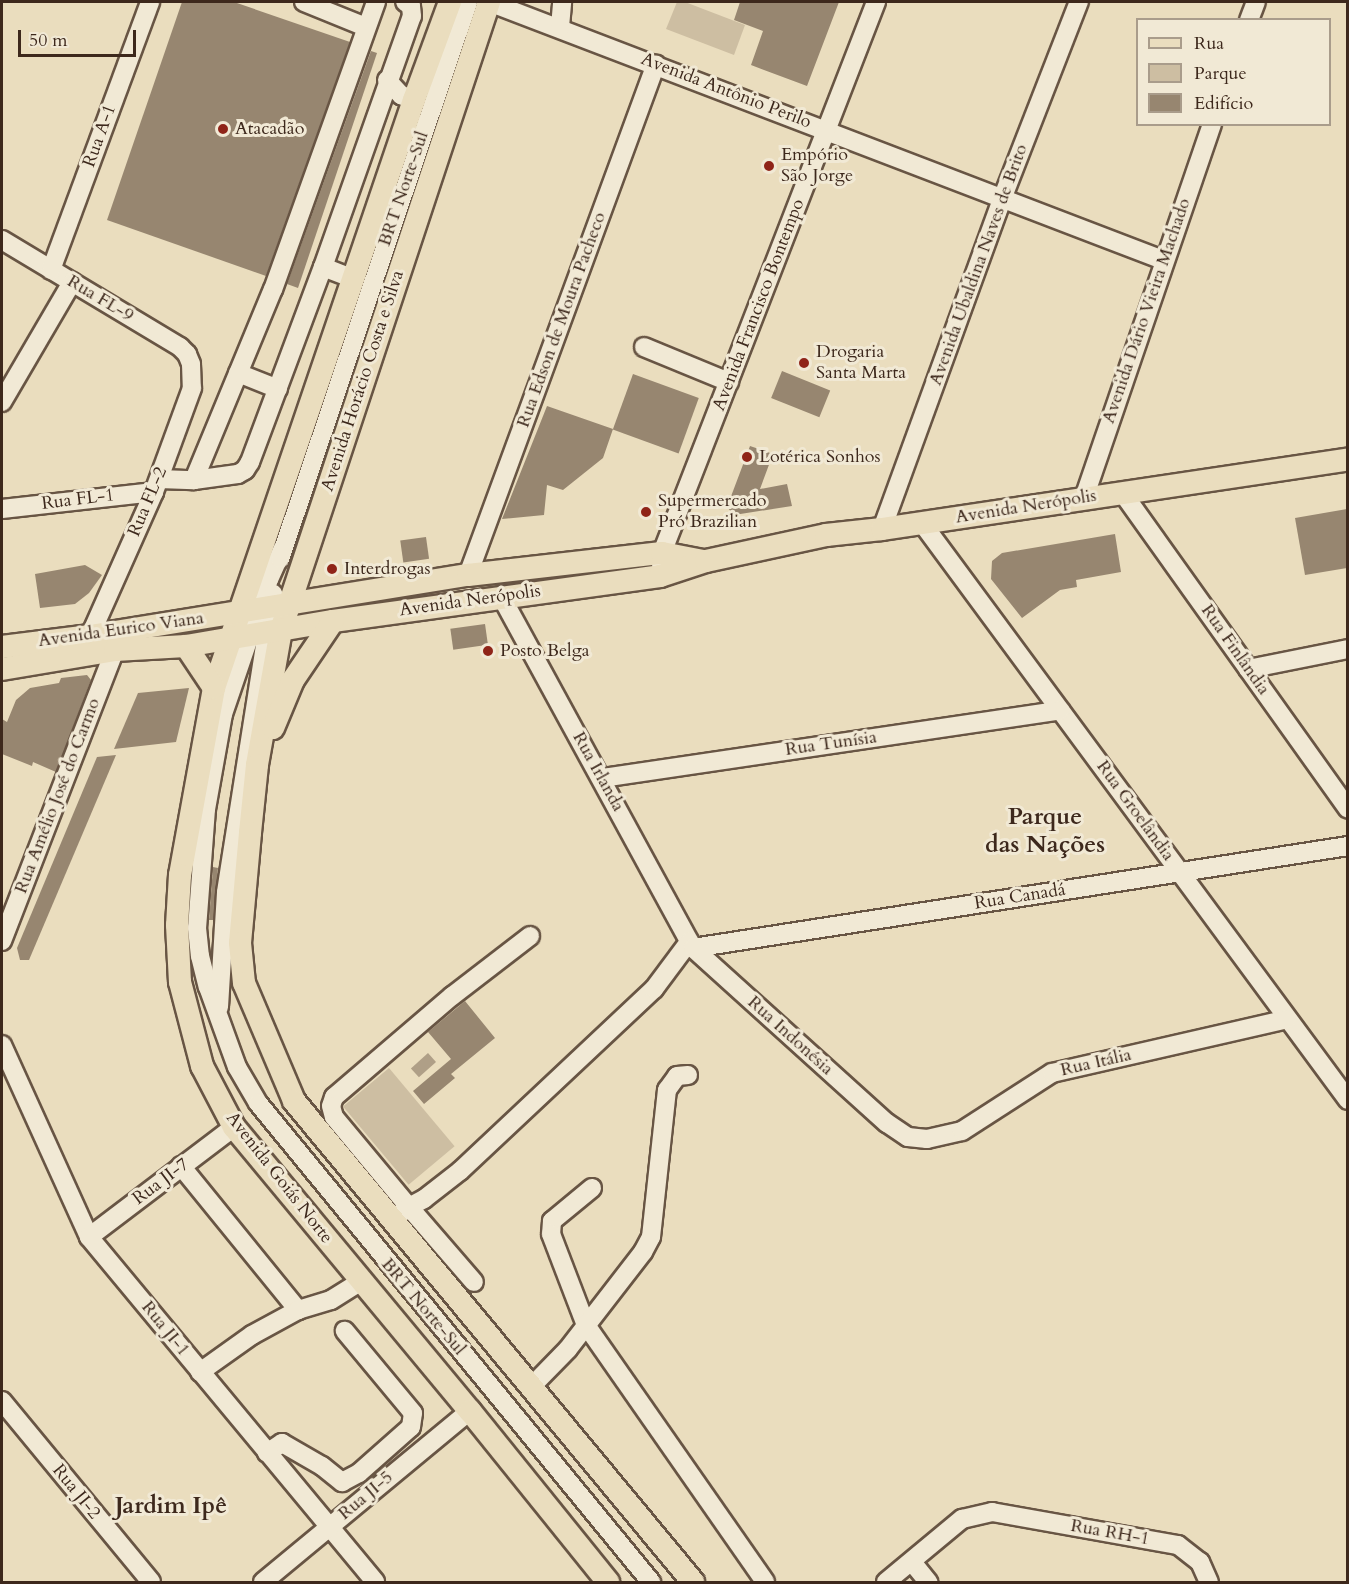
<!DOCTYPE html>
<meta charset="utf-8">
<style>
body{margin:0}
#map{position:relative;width:1349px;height:1584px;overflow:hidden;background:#eaddbe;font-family:Cardo,serif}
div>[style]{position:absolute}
.green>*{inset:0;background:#cdbea2;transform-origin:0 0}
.water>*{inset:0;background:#af9f87;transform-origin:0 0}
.building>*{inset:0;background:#978670;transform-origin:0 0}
.roads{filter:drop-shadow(2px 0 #685544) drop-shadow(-2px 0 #685544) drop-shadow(0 2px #685544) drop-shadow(0 -2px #685544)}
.minor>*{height:18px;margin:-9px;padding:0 9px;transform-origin:9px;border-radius:9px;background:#f1e9d5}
.major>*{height:22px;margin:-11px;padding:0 11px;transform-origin:11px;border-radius:11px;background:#eaddbe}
.dots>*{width:16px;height:16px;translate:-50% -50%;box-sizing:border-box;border:3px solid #f1e9d5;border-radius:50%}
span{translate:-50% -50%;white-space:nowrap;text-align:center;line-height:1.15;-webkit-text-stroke:6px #f1e9d5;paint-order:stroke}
.street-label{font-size:18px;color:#3d281c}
.poi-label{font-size:18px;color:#3d281c}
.left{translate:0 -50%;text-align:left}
.district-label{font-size:24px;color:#3d281c;font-weight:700}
.frame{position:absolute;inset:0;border:3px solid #3d281c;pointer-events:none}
.legend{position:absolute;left:1136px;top:18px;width:195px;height:108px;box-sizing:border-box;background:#f1e9d5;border:2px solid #a99c8b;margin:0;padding:8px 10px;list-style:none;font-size:18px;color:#3d281c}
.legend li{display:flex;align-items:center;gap:12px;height:30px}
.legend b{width:30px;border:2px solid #a99c8b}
.scale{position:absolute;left:18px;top:30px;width:118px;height:27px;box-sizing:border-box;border:3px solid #3d281c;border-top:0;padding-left:8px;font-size:18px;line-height:21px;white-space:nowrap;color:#3d281c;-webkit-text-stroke:4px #f1e9d5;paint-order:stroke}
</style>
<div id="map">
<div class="green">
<i style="clip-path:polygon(677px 2px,685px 2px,745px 25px,734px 55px,666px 29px)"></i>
<i style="left:389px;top:1068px;width:102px;height:60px;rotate:50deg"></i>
</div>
<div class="water">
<i style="left:428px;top:1053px;width:12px;height:23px;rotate:48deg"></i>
</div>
<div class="building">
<i style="clip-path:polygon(182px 2px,234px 2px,350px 42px,266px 276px,107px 220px)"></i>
<i style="clip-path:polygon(740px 2px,839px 2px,807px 86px,751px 65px,763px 31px,734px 20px)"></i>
<i style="clip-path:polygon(371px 51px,377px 53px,298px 288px,287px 284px)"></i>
<i style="left:782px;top:371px;width:52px;height:29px;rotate:22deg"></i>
<i style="left:633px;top:374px;width:70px;height:59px;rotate:20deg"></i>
<i style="clip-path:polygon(547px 406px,613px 429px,603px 458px,563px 490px,547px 485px,544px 515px,502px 519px)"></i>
<i style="clip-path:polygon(750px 446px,773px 454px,760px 489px,787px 484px,792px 506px,734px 515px,727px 507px)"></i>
<i style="clip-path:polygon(1347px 509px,1347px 568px,1305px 575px,1295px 518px)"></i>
<i style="clip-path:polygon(1115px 534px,1121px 572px,1076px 580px,1077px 587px,1060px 590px,1022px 618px,991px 579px,992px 561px,1002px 553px)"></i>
<i style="left:426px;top:537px;width:22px;height:26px;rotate:82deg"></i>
<i style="clip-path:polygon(85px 565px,102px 575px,89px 593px,75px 604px,40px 608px,35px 574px)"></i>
<i style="left:485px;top:624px;width:21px;height:35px;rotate:82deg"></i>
<i style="clip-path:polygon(87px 675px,91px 680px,56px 772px,33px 762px,32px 766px,2px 754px,2px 719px,7px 722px,16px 700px,30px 688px,59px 683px,61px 678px)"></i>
<i style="clip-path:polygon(189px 688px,176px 742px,114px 749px,138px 693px)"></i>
<i style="clip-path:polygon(116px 755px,29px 960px,20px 960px,17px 948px,97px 757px)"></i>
<i style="clip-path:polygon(213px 867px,218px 868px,213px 920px,209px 920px)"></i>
<i style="clip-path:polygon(465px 1001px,495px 1038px,451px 1074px,455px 1078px,424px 1104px,413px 1091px,451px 1059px,428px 1032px)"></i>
</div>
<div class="roads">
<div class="minor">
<i style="left:304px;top:2px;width:67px;rotate:22deg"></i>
<i style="left:376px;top:2px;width:305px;rotate:109.7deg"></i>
<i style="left:273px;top:289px;width:207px;rotate:112.5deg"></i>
<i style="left:194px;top:480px;width:44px;rotate:-7.8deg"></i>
<i style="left:238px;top:474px;width:8px;rotate:-30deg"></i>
<i style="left:245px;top:470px;width:9px;rotate:-58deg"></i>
<i style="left:250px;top:462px;width:208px;rotate:-69.5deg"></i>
<i style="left:323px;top:267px;width:266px;rotate:-70.5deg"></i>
<i style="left:412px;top:16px;width:10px;rotate:-96deg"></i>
<i style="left:411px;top:6px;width:7px;rotate:-146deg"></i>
<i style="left:489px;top:2px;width:722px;rotate:20.95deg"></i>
<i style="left:1249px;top:20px;width:19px;rotate:-69deg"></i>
<i style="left:560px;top:27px;width:25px;rotate:-85deg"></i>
<i style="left:387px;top:80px;width:21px;rotate:47deg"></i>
<i style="left:401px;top:95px;width:14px;rotate:21deg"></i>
<i style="left:2px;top:240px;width:208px;rotate:31deg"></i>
<i style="left:180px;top:347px;width:10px;rotate:45deg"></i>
<i style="left:187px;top:354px;width:11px;rotate:68deg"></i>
<i style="left:191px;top:364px;width:24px;rotate:88deg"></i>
<i style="left:192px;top:388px;width:111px;rotate:110.1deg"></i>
<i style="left:154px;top:492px;width:158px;rotate:114deg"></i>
<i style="left:323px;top:267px;width:33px;rotate:21deg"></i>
<i style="left:51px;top:270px;width:286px;rotate:-69.7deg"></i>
<i style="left:644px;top:347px;width:92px;rotate:22.4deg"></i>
<i style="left:238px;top:373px;width:43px;rotate:21.8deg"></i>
<i style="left:2px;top:402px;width:139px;rotate:-59.7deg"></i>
<i style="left:159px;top:479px;width:35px;rotate:2deg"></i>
<i style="left:1122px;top:492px;width:389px;rotate:54.5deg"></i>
<i style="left:1084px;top:498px;width:395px;rotate:-71.1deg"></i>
<i style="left:2px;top:509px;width:153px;rotate:-6.4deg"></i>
<i style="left:922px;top:523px;width:717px;rotate:53.56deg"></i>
<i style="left:882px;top:529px;width:351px;rotate:-70deg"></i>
<i style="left:1002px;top:199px;width:212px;rotate:-68.7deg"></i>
<i style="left:283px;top:548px;width:34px;rotate:114deg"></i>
<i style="left:269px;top:579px;width:143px;rotate:108.8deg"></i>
<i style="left:223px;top:714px;width:97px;rotate:100.1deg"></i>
<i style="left:206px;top:809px;width:119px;rotate:94.3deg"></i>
<i style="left:197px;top:928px;width:28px;rotate:84deg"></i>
<i style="left:200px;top:956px;width:32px;rotate:76deg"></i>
<i style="left:208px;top:987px;width:85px;rotate:70.1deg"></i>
<i style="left:237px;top:1067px;width:42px;rotate:59.7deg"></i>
<i style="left:258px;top:1103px;width:620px;rotate:50.63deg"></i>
<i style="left:280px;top:559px;width:588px;rotate:-71.35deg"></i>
<i style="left:661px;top:565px;width:12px;rotate:-85deg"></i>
<i style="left:662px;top:553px;width:591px;rotate:-68.77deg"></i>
<i style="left:468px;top:575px;width:544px;rotate:-69.8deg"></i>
<i style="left:501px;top:596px;width:401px;rotate:61.4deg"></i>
<i style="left:693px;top:948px;width:261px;rotate:42.1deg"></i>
<i style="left:887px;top:1123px;width:25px;rotate:34deg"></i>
<i style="left:908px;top:1137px;width:19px;rotate:6deg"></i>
<i style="left:927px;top:1139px;width:36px;rotate:-13deg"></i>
<i style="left:962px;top:1131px;width:107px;rotate:-32.8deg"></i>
<i style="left:1052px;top:1073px;width:241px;rotate:-12.9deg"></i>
<i style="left:1248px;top:669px;width:102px;rotate:-11.3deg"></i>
<i style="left:602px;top:778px;width:463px;rotate:-8.4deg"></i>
<i style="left:530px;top:936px;width:98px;rotate:142.4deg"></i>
<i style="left:452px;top:996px;width:155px;rotate:139.4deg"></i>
<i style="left:334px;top:1097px;width:9px;rotate:108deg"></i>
<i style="left:331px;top:1106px;width:11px;rotate:75deg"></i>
<i style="left:334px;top:1117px;width:117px;rotate:50.2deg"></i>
<i style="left:409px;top:1207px;width:17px;rotate:-28deg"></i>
<i style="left:424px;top:1199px;width:46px;rotate:-37.9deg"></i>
<i style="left:460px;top:1171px;width:266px;rotate:-43.2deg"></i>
<i style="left:654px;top:989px;width:59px;rotate:-53.3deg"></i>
<i style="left:2px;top:941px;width:312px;rotate:-68.8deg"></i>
<i style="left:693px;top:948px;width:663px;rotate:-8.85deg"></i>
<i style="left:219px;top:1007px;width:115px;rotate:-86.5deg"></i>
<i style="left:226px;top:892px;width:302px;rotate:-81deg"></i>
<i style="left:2px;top:1045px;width:211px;rotate:65.6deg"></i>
<i style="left:89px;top:1237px;width:448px;rotate:50.3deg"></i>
<i style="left:181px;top:1166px;width:186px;rotate:50.9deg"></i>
<i style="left:592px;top:1188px;width:52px;rotate:140.5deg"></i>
<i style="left:552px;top:1221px;width:13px;rotate:94deg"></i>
<i style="left:551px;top:1234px;width:97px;rotate:69deg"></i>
<i style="left:586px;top:1325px;width:313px;rotate:55.1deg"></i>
<i style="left:401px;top:1213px;width:10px;rotate:-37deg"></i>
<i style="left:409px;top:1207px;width:99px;rotate:49.1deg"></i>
<i style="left:89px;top:1237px;width:182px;rotate:-37.2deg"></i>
<i style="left:200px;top:1372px;width:64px;rotate:-35.4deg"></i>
<i style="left:252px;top:1335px;width:52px;rotate:-28.5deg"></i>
<i style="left:298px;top:1310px;width:34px;rotate:-17deg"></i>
<i style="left:331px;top:1300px;width:36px;rotate:-32deg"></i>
<i style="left:530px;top:1388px;width:54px;rotate:-45.7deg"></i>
<i style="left:568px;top:1349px;width:123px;rotate:-52.3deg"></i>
<i style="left:643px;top:1252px;width:17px;rotate:-62deg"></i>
<i style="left:651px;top:1237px;width:148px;rotate:-83.8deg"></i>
<i style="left:667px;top:1090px;width:17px;rotate:-54deg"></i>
<i style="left:677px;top:1076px;width:11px;rotate:-5deg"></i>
<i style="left:2px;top:1401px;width:234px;rotate:50.5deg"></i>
<i style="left:267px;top:1453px;width:18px;rotate:-34deg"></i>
<i style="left:282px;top:1443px;width:46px;rotate:29.9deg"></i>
<i style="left:322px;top:1466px;width:26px;rotate:39deg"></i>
<i style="left:342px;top:1482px;width:19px;rotate:-28deg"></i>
<i style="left:359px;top:1473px;width:69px;rotate:-41.5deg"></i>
<i style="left:411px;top:1427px;width:14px;rotate:-82deg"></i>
<i style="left:413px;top:1413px;width:107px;rotate:-129.7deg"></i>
<i style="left:912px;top:1562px;width:26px;rotate:51deg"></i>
<i style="left:263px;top:1582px;width:268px;rotate:-39.6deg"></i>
<i style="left:886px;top:1582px;width:99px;rotate:-39.7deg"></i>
<i style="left:962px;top:1519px;width:31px;rotate:-13deg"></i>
<i style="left:992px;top:1512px;width:189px;rotate:10.1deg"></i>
<i style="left:1178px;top:1545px;width:28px;rotate:38deg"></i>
<i style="left:1200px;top:1562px;width:22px;rotate:66deg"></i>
</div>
<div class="major">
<i style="left:450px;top:2px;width:104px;rotate:110.2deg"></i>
<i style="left:414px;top:100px;width:621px;rotate:108.79deg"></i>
<i style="left:214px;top:688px;width:190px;rotate:100.3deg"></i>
<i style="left:180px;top:875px;width:50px;rotate:93.4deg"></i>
<i style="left:177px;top:925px;width:57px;rotate:87deg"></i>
<i style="left:180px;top:982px;width:87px;rotate:75.3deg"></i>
<i style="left:202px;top:1066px;width:69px;rotate:62.3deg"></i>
<i style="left:234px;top:1127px;width:369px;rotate:50.3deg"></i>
<i style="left:470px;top:1411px;width:220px;rotate:51.1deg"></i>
<i style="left:489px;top:2px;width:662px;rotate:108.33deg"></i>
<i style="left:281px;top:630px;width:137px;rotate:100.1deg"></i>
<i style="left:257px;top:765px;width:68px;rotate:95.9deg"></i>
<i style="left:250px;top:833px;width:110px;rotate:95.2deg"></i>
<i style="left:240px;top:943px;width:40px;rotate:84.3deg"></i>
<i style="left:244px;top:983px;width:128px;rotate:67deg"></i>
<i style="left:294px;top:1101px;width:625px;rotate:50.32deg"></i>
<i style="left:186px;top:646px;width:50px;rotate:56.3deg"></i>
<i style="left:2px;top:647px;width:89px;rotate:-7.1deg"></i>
<i style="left:90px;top:636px;width:383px;rotate:-9.2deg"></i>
<i style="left:468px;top:575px;width:195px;rotate:-6.5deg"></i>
<i style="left:662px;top:553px;width:42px;rotate:11deg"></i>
<i style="left:2px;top:669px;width:115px;rotate:-9.5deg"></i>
<i style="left:115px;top:650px;width:71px;rotate:-3.2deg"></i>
<i style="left:186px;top:646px;width:149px;rotate:-9.7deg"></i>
<i style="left:333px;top:621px;width:330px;rotate:-7.8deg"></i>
<i style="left:660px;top:576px;width:48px;rotate:-18.1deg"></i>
<i style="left:706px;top:561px;width:123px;rotate:-12.2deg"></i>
<i style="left:826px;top:535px;width:56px;rotate:-6.1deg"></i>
<i style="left:882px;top:529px;width:471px;rotate:-8.5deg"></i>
<i style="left:273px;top:728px;width:52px;rotate:-67.4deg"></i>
<i style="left:293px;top:680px;width:71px;rotate:-55.9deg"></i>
</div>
</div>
<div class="dots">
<i style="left:223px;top:129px;background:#8f2418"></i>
<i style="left:769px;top:166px;background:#8f2418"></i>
<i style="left:804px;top:363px;background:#8f2418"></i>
<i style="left:747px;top:457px;background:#8f2418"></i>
<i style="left:646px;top:512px;background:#8f2418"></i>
<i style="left:332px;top:569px;background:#8f2418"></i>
<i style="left:488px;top:651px;background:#8f2418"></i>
</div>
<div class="street-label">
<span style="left:726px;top:91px;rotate:21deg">Avenida Antônio Perilo</span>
<span style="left:100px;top:136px;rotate:-70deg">Rua A-1</span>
<span style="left:404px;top:189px;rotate:-71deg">BRT Norte-Sul</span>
<span style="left:979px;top:265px;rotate:-70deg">Avenida Ubaldina Naves de Brito</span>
<span style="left:100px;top:299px;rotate:31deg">Rua FL-9</span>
<span style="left:759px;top:305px;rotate:-69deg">Avenida Francisco Bontempo</span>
<span style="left:1147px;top:311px;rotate:-71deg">Avenida Dário Vieira Machado</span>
<span style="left:562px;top:320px;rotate:-70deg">Rua Edson de Moura Pacheco</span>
<span style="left:363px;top:381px;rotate:-72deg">Avenida Horácio Costa e Silva</span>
<span style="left:78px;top:500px;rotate:-7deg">Rua FL-1</span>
<span style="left:148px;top:502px;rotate:-67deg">Rua FL-2</span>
<span style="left:1026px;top:507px;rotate:-9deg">Avenida Nerópolis</span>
<span style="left:470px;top:601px;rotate:-8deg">Avenida Nerópolis</span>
<span style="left:121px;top:630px;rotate:-8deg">Avenida Eurico Viana</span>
<span style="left:1235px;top:650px;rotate:55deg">Rua Finlândia</span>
<span style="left:831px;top:744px;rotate:-8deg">Rua Tunísia</span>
<span style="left:598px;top:772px;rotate:61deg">Rua Irlanda</span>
<span style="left:58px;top:796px;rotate:-69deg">Rua Amélio José do Carmo</span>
<span style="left:1135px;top:811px;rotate:54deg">Rua Groelândia</span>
<span style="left:1020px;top:897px;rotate:-9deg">Rua Canadá</span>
<span style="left:790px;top:1036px;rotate:42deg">Rua Indonésia</span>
<span style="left:1096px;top:1063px;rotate:-13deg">Rua Itália</span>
<span style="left:279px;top:1178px;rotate:52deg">Avenida Goiás Norte</span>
<span style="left:161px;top:1182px;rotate:-37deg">Rua JI-7</span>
<span style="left:423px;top:1307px;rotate:50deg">BRT Norte-Sul</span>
<span style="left:165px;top:1329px;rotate:51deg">Rua JI-1</span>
<span style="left:76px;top:1492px;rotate:51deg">Rua JI-2</span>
<span style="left:366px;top:1496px;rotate:-40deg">Rua JI-5</span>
<span style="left:1110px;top:1533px;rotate:10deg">Rua RH-1</span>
</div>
<div class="poi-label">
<span class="left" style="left:235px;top:129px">Atacadão</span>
<span class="left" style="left:781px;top:166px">Empório<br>São Jorge</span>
<span class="left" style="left:816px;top:363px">Drogaria<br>Santa Marta</span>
<span class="left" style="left:759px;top:457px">Lotérica Sonhos</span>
<span class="left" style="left:658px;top:512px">Supermercado<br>Pró Brazilian</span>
<span class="left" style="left:344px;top:569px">Interdrogas</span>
<span class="left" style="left:500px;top:651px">Posto Belga</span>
</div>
<div class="district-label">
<span style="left:1045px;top:831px">Parque<br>das Nações</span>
<span style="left:171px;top:1506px">Jardim Ipê</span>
</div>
<div class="frame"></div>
<ul class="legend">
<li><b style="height:8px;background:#eaddbe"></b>Rua</li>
<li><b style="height:16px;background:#cdbea2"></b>Parque</li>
<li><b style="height:16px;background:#978670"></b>Edifício</li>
</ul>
<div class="scale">50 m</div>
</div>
